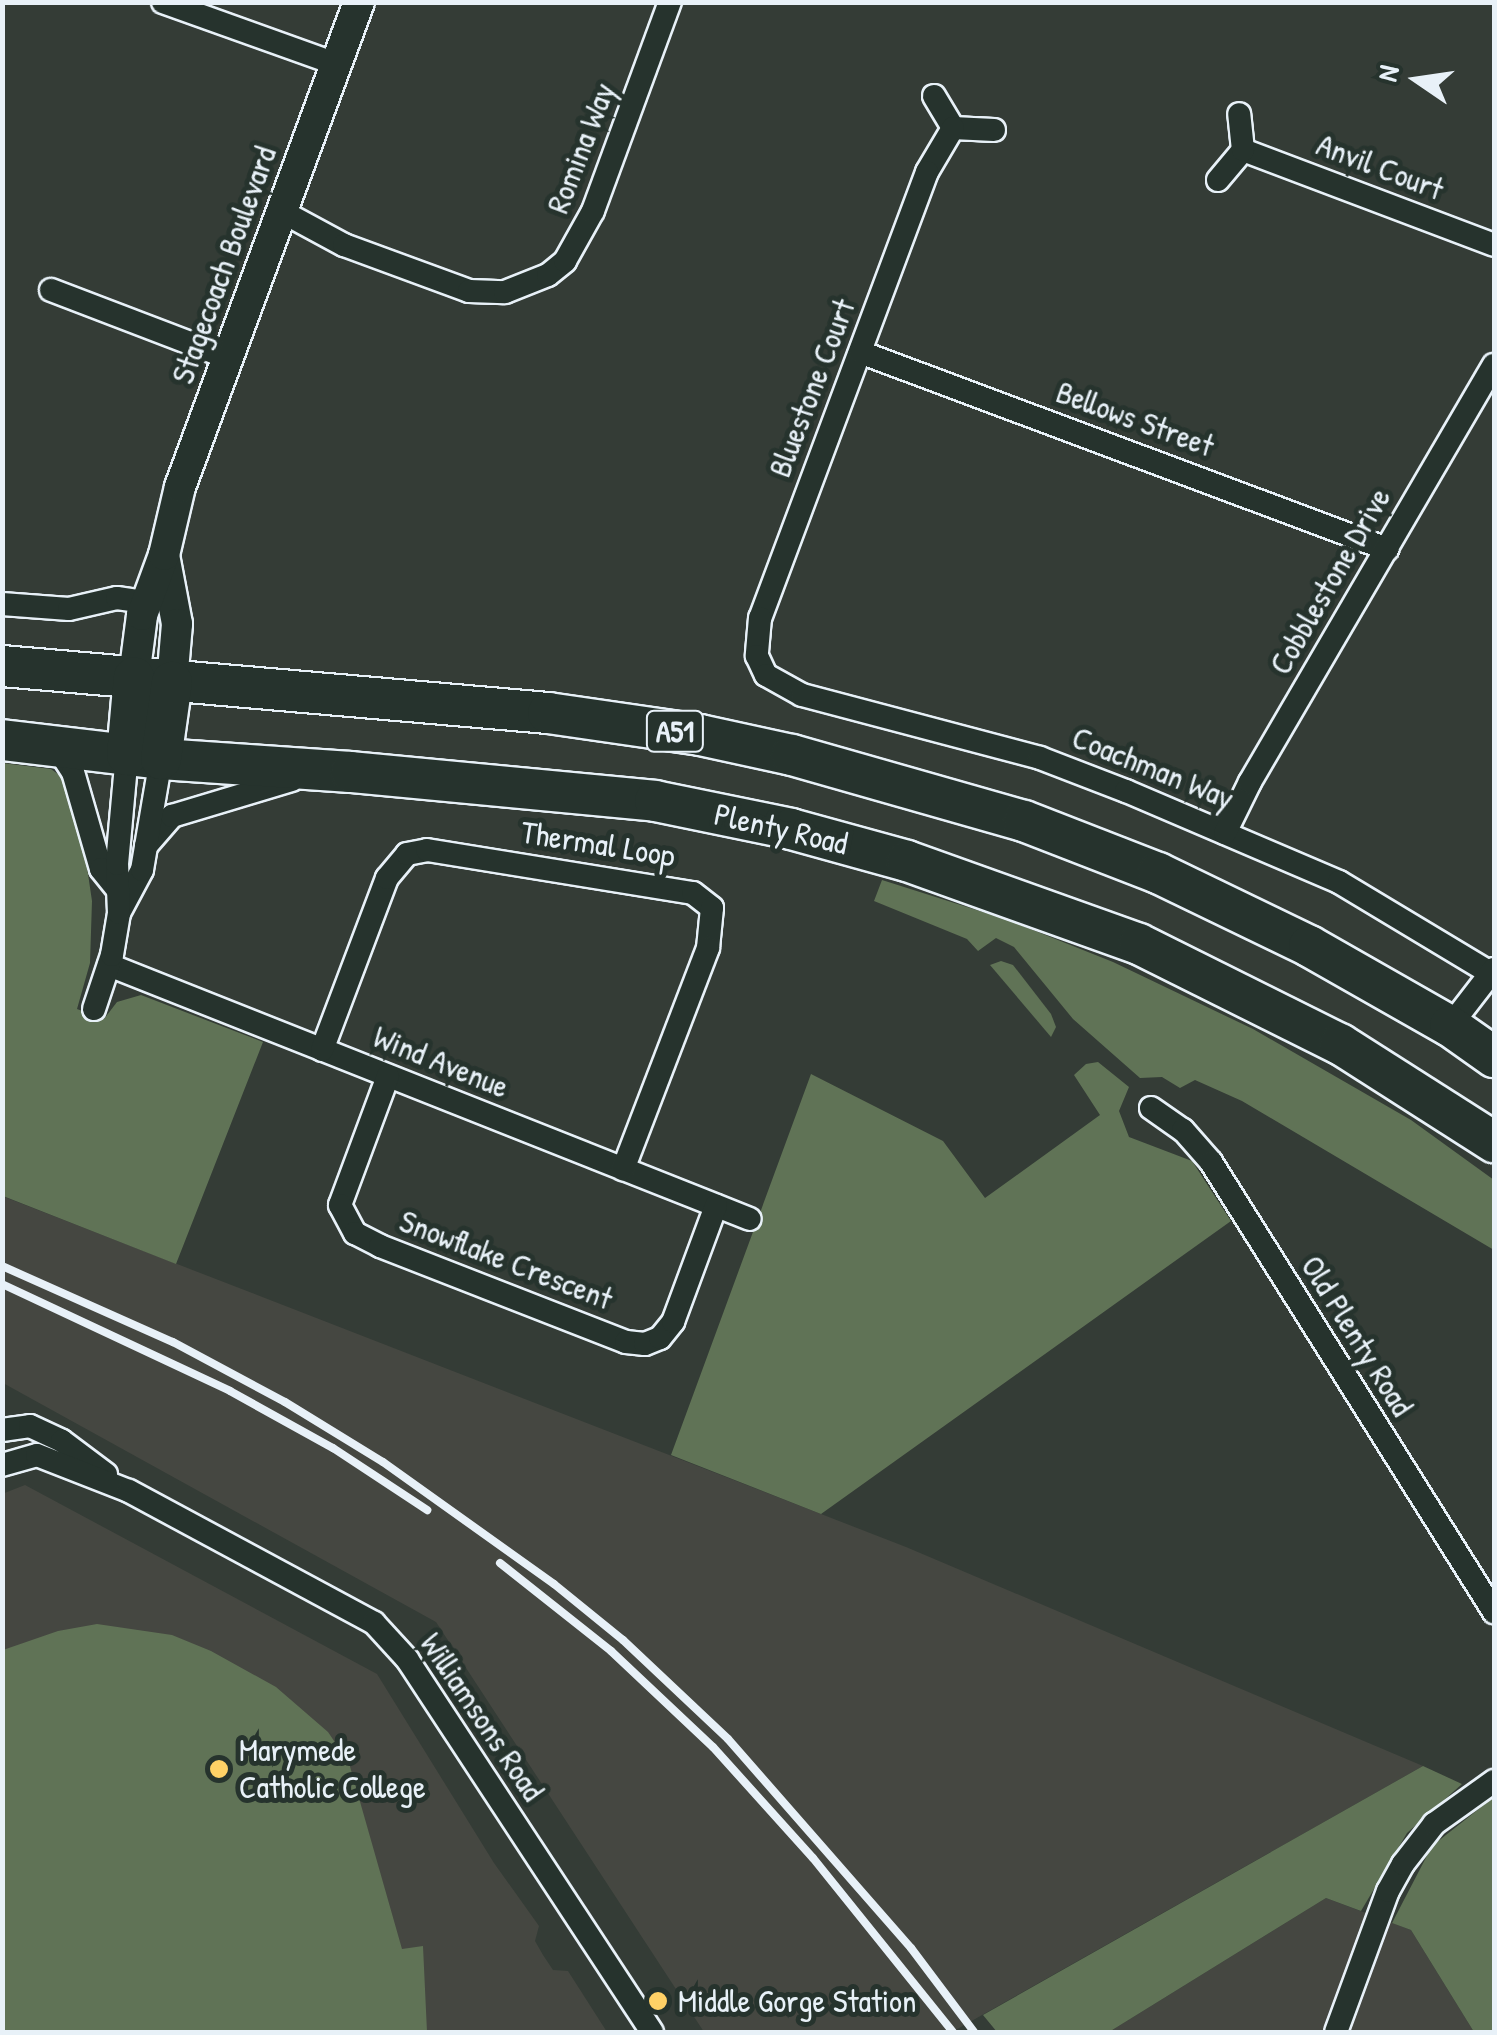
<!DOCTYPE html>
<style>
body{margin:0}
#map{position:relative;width:1497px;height:2035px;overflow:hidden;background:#343c36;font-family:"Patrick Hand",sans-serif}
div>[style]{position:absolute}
.built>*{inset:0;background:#454741}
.green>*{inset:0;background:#607356}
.roads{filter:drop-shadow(2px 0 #e8f1f8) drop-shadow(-2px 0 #e8f1f8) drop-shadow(0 2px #e8f1f8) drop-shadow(0 -2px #e8f1f8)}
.street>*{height:22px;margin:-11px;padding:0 11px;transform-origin:11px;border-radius:11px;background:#26332d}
.secondary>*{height:30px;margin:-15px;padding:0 15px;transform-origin:15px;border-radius:15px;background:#26332d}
.highway>*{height:40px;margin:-20px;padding:0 20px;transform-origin:20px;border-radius:20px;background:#26332d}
.rail>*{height:8px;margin:-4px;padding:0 4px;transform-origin:4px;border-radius:4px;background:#e8f1f8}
.dots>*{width:28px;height:28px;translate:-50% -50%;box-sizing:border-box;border:5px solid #26332d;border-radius:50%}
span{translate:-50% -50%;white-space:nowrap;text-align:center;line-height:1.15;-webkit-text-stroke:10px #26332d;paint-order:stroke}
.shield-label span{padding:2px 8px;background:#26332d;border:2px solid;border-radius:8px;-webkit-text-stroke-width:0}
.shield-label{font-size:30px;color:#e8f1f8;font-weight:700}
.street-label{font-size:32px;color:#e8f1f8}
.poi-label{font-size:32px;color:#e8f1f8}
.left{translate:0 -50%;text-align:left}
.frame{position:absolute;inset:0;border:5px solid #e8f1f8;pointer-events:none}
.north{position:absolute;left:1367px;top:30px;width:100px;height:100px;-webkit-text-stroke:8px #26332d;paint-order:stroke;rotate:283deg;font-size:28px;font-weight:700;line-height:40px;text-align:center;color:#e8f1f8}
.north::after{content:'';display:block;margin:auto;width:35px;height:45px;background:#e8f1f8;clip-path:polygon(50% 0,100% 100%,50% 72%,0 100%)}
</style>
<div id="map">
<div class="built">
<i style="clip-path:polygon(2px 1196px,906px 1547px,1423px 1766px,952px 2032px,704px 2032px,436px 1622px,3px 1383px)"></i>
<i style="clip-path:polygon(25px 1485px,377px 1674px,494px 1863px,539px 1926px,535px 1941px,543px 1955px,553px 1970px,568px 1971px,607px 2032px,3px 2032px,2px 1494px)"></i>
<i style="clip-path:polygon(1326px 1898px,1411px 1930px,1474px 2032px,1109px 2032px)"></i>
</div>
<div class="green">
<i style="clip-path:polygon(2px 763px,51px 769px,66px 780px,83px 840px,92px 901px,90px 963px,77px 1009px,104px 1019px,117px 1002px,141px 995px,263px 1042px,176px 1264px,3px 1196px)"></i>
<i style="clip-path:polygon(882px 880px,1008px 920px,1113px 962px,1253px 1029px,1411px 1120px,1494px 1180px,1494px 1250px,1242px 1101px,1195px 1080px,1180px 1088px,1162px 1077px,1140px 1078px,1073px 1019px,1014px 947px,996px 938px,978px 951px,967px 939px,874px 901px)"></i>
<i style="clip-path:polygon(1001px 961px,1013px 965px,1051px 1014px,1056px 1027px,1051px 1037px,990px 965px)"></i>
<i style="clip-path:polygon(1098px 1062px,1129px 1087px,1119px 1111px,1129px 1137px,1192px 1161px,1231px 1221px,821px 1514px,671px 1455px,811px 1074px,943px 1141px,985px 1198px,1100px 1115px,1074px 1075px,1086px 1064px)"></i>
<i style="clip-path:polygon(97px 1624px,172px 1635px,211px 1651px,276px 1687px,328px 1732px,349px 1763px,402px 1949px,423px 1946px,427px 2032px,3px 2032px,3px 1650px,58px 1631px)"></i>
<i style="clip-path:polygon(1423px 1766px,1462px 1784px,1407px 1833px,1361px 1911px,1326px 1898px,1109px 2032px,997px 2032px,983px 2015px)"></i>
<i style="clip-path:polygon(1494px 1797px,1494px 2032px,1474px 2032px,1411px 1930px,1392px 1923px,1432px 1846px)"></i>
</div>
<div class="roads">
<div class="street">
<i style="left:163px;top:2px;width:184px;rotate:19.7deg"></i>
<i style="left:934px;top:96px;width:37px;rotate:59deg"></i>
<i style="left:953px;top:128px;width:41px;rotate:2.8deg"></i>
<i style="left:953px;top:128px;width:51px;rotate:120.6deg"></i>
<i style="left:927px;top:172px;width:476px;rotate:110.5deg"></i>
<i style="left:760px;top:618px;width:38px;rotate:95deg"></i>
<i style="left:757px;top:656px;width:21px;rotate:65deg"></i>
<i style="left:766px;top:675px;width:41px;rotate:29.1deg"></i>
<i style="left:802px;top:695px;width:246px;rotate:14.8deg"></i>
<i style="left:1040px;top:758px;width:92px;rotate:21deg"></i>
<i style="left:1126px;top:791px;width:232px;rotate:23.1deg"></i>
<i style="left:1339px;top:882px;width:181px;rotate:31deg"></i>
<i style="left:1243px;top:150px;width:268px;rotate:20.7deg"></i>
<i style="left:1218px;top:180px;width:39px;rotate:-50deg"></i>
<i style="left:1243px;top:150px;width:36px;rotate:-96deg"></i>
<i style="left:281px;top:211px;width:72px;rotate:28.4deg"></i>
<i style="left:344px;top:245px;width:133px;rotate:20.2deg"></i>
<i style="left:469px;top:291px;width:36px;rotate:2deg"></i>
<i style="left:505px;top:292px;width:46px;rotate:-21.6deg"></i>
<i style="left:548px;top:275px;width:22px;rotate:-39deg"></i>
<i style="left:565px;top:261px;width:57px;rotate:-60.8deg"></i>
<i style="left:593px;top:211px;width:223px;rotate:-69.8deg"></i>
<i style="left:51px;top:290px;width:187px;rotate:20.9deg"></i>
<i style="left:860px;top:352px;width:563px;rotate:20.5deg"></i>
<i style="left:2px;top:604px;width:67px;rotate:4.3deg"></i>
<i style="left:69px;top:609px;width:49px;rotate:-12.9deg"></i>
<i style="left:117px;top:598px;width:29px;rotate:8deg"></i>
<i style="left:56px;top:746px;width:31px;rotate:57deg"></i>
<i style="left:73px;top:772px;width:101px;rotate:73.9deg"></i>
<i style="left:101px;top:869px;width:26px;rotate:51deg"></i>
<i style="left:1225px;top:833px;width:57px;rotate:-63.9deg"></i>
<i style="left:1250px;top:782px;width:483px;rotate:-59.7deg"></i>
<i style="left:146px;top:846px;width:40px;rotate:-49deg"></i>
<i style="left:172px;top:816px;width:125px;rotate:-16.7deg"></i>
<i style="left:119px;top:913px;width:49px;rotate:-61.9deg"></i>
<i style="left:142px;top:870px;width:113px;rotate:-80.3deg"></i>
<i style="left:109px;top:965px;width:689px;rotate:21.62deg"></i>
<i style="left:94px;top:1009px;width:57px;rotate:-71.6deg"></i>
<i style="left:112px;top:955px;width:43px;rotate:-80.5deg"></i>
<i style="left:119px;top:913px;width:49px;rotate:-92.3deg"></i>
<i style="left:117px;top:864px;width:109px;rotate:-84.8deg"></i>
<i style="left:1450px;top:1026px;width:72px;rotate:-52.3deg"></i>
<i style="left:322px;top:1050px;width:184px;rotate:-69.3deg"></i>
<i style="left:387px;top:878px;width:31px;rotate:-50deg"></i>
<i style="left:407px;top:854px;width:20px;rotate:-11deg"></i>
<i style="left:427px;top:850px;width:269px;rotate:9.2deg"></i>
<i style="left:693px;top:893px;width:24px;rotate:38deg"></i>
<i style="left:712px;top:908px;width:40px;rotate:95.7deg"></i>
<i style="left:708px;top:948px;width:237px;rotate:111deg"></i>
<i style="left:388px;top:1076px;width:138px;rotate:110.4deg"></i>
<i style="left:340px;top:1205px;width:32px;rotate:62deg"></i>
<i style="left:355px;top:1233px;width:28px;rotate:27deg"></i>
<i style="left:380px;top:1246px;width:264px;rotate:21.3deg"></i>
<i style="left:626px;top:1342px;width:19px;rotate:6deg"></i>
<i style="left:645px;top:1344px;width:16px;rotate:-22deg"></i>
<i style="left:660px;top:1338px;width:21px;rotate:-51deg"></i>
<i style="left:673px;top:1322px;width:124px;rotate:-69.7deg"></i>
<i style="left:1151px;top:1108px;width:39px;rotate:35deg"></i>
<i style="left:1183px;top:1130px;width:43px;rotate:48.8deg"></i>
<i style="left:1211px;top:1162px;width:532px;rotate:57.83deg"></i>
<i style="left:2px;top:1430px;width:28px;rotate:-8deg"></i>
<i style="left:30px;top:1426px;width:35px;rotate:25deg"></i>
<i style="left:62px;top:1441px;width:55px;rotate:36.9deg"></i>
<i style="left:2px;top:1465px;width:36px;rotate:-16deg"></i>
<i style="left:37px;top:1455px;width:99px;rotate:21.4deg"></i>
<i style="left:129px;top:1491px;width:278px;rotate:28.3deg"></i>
<i style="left:374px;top:1623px;width:49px;rotate:47.5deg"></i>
<i style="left:407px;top:1659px;width:446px;rotate:56.7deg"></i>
<i style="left:1336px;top:2032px;width:150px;rotate:-69.8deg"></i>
<i style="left:1388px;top:1891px;width:31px;rotate:-61deg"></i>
<i style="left:1403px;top:1864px;width:51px;rotate:-52.2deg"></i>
<i style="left:1434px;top:1824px;width:74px;rotate:-35.6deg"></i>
</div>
<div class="secondary">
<i style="left:164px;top:555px;width:70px;rotate:79.3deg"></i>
<i style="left:177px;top:624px;width:58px;rotate:94.9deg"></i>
<i style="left:134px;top:677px;width:63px;rotate:-82.6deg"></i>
<i style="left:142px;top:615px;width:64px;rotate:-69.9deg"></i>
<i style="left:164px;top:555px;width:70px;rotate:-76.8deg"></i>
<i style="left:180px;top:487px;width:517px;rotate:-69.74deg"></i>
</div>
<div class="highway">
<i style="left:2px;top:666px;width:548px;rotate:4.92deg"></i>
<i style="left:548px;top:713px;width:154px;rotate:8.2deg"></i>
<i style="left:700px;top:735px;width:94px;rotate:12.3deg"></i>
<i style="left:792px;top:755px;width:241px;rotate:15.9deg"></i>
<i style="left:1024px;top:821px;width:144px;rotate:21.2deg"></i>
<i style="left:1158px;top:873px;width:168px;rotate:25.8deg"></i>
<i style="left:1309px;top:946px;width:162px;rotate:29.6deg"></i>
<i style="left:1450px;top:1026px;width:54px;rotate:35.2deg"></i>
<i style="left:2px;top:740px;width:160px;rotate:6.8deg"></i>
<i style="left:161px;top:759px;width:190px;rotate:3.9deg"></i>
<i style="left:351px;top:772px;width:305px;rotate:5.4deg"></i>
<i style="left:655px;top:801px;width:139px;rotate:11.6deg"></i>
<i style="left:791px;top:829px;width:120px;rotate:15.4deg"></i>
<i style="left:907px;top:861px;width:246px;rotate:19.7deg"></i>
<i style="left:1139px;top:944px;width:225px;rotate:26.5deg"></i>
<i style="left:1340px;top:1044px;width:183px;rotate:32.5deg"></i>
<i style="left:127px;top:755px;width:78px;rotate:-84.9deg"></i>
<i style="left:161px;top:759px;width:78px;rotate:-81.9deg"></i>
</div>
</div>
<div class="rail">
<i style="left:2px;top:1266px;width:187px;rotate:24deg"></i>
<i style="left:173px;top:1342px;width:127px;rotate:28.2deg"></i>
<i style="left:285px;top:1402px;width:115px;rotate:31.5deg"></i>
<i style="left:383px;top:1462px;width:210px;rotate:35.5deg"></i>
<i style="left:554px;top:1584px;width:89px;rotate:39.1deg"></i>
<i style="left:623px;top:1640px;width:144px;rotate:43.3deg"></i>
<i style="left:728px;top:1739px;width:278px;rotate:48.8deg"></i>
<i style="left:911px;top:1948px;width:105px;rotate:53.1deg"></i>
<i style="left:2px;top:1284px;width:252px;rotate:25.1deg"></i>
<i style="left:230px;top:1391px;width:118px;rotate:29deg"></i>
<i style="left:333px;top:1448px;width:113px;rotate:33.4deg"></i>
<i style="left:500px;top:1563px;width:142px;rotate:38.4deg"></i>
<i style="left:611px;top:1651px;width:140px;rotate:43.3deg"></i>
<i style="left:713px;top:1747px;width:149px;rotate:48deg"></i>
<i style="left:813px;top:1858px;width:223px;rotate:51.2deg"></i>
</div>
<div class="dots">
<i style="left:219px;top:1769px;background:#ffd166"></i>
<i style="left:658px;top:2001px;background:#ffd166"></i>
</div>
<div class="shield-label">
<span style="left:675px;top:731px">A51</span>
</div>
<div class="street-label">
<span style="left:581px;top:148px;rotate:-69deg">Romina Way</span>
<span style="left:1380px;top:167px;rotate:21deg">Anvil Court</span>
<span style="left:224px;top:265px;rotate:-70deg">Stagecoach Boulevard</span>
<span style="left:812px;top:388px;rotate:-69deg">Bluestone Court</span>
<span style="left:1135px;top:419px;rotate:20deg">Bellows Street</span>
<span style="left:1330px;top:581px;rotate:-60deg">Cobblestone Drive</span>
<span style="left:1153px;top:768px;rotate:22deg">Coachman Way</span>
<span style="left:781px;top:829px;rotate:13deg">Plenty Road</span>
<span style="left:598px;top:844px;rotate:9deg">Thermal Loop</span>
<span style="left:441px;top:1062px;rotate:22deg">Wind Avenue</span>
<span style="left:506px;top:1260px;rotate:21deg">Snowflake Crescent</span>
<span style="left:1357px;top:1336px;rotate:58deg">Old Plenty Road</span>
<span style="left:482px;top:1717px;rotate:56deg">Williamsons Road</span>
</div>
<div class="poi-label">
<span class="left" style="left:239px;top:1769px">Marymede<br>Catholic College</span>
<span class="left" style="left:678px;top:2001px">Middle Gorge Station</span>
</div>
<div class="frame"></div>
<div class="north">N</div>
</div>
